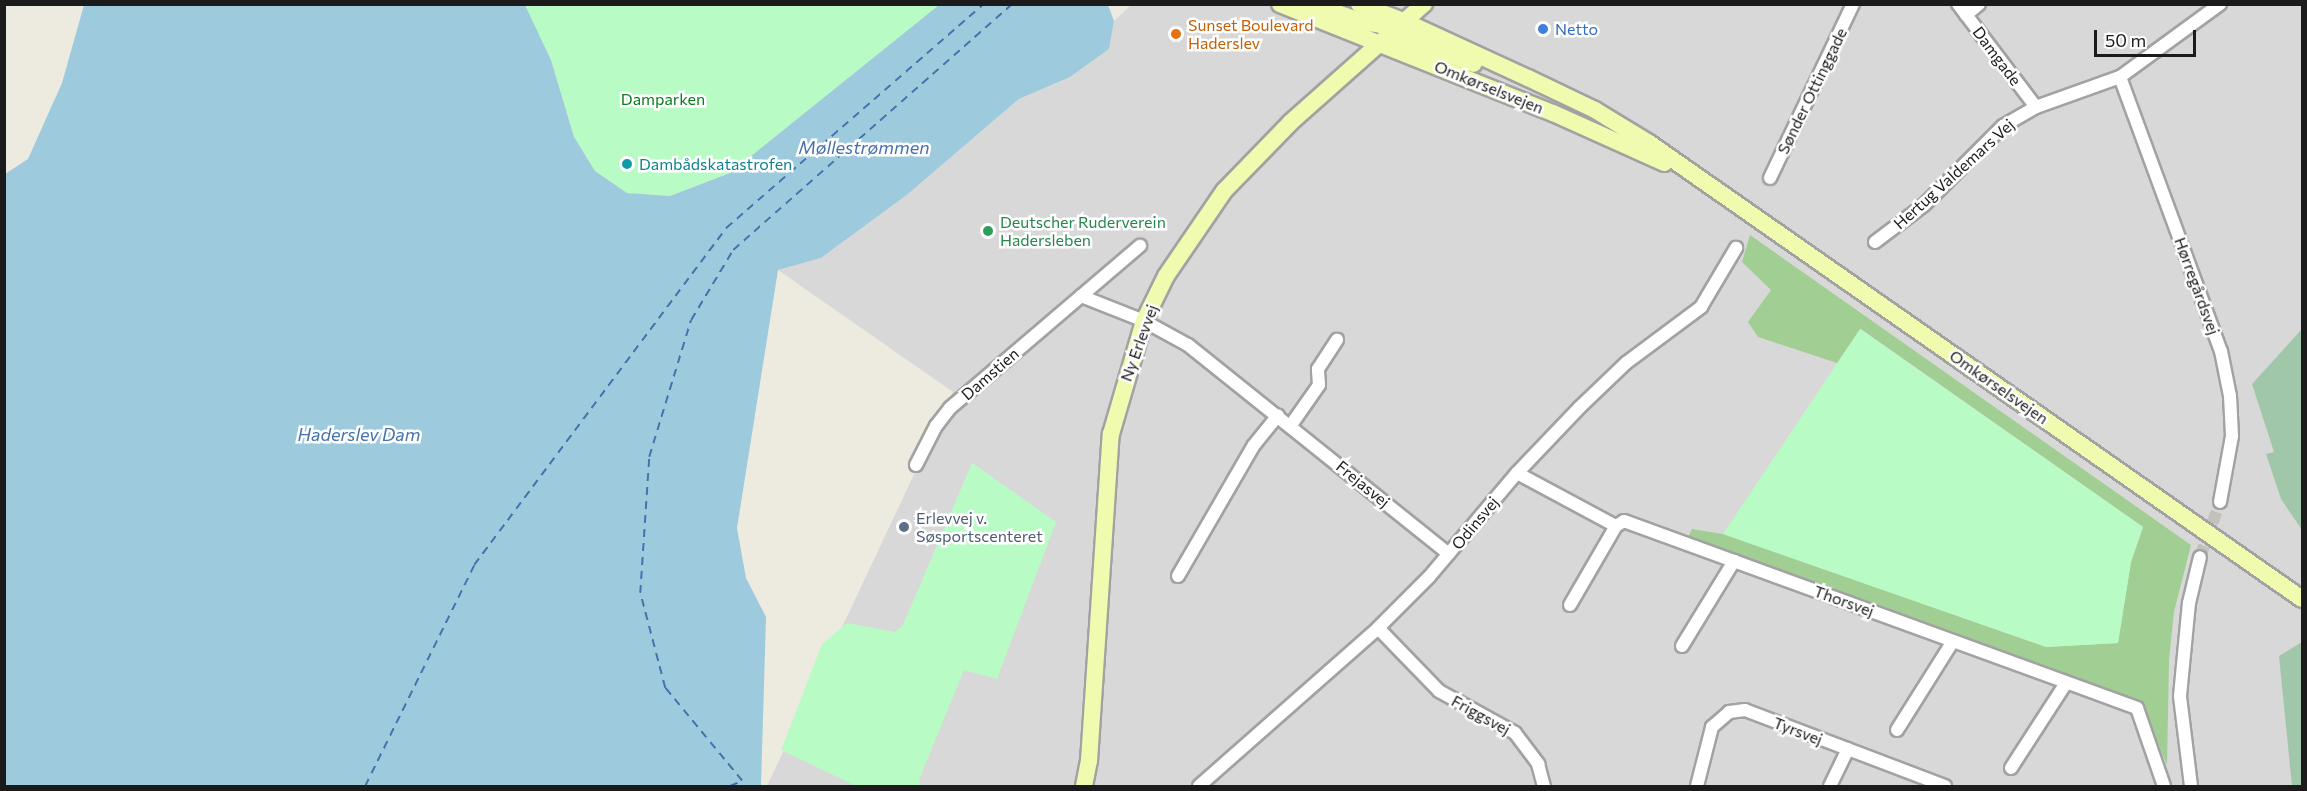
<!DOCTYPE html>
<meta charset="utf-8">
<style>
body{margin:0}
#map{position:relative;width:2307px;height:791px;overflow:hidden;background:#edeae0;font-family:Commissioner,sans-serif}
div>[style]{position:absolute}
.residential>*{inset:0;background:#d9d8d8}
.forest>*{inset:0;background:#a0ce93}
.cemetery>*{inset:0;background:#a0c7a9}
.park>*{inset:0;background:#b9fbc4}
.water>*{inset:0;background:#9ecadd}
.ferry>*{height:1.5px;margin-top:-0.75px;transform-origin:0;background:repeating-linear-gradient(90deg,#4571ad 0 8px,transparent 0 14px)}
.street-tunnel>*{height:12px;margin-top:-6px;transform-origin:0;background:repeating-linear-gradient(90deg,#c3c1b9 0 12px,transparent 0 18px)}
.roads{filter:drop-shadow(2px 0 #a2a2a2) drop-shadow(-2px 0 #a2a2a2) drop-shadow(0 2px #a2a2a2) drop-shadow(0 -2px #a2a2a2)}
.street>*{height:12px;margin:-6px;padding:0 6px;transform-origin:6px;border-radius:6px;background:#fff}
.secondary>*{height:16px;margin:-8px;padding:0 8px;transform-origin:8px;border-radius:8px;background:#f1fbb0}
.dots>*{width:16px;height:16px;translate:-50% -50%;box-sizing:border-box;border:3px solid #fff;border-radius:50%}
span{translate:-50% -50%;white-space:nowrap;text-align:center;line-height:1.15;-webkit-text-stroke:5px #fff;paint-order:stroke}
.food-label{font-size:16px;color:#c56008}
.left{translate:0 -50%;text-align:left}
.shop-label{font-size:16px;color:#366cbe}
.street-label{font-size:16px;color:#1b1b1b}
.park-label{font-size:16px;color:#077b1a}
.culture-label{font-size:16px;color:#0d838f}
.leisure-label{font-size:16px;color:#27864d}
.service-label{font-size:16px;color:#4e5e75}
.water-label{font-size:18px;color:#4571ad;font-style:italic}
.frame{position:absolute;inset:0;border:6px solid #1b1b1b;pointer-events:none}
.scale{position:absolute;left:2094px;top:30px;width:102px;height:27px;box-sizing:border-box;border:3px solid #1b1b1b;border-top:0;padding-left:8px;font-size:18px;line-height:21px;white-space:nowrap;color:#1b1b1b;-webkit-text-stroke:4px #fff;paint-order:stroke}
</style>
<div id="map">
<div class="residential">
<i style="clip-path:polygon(1131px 5px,2302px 5px,2302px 786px,767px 786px,953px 392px,778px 270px,821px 258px,908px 194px,1019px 99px,1070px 77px,1109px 49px,1114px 21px)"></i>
</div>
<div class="forest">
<i style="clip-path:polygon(1750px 235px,2191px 545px,2174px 612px,2169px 660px,2167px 765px,2143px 707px,1686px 541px,1692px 529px,1723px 534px,2046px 647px,2118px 643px,2131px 562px,2143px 527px,1861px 329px,1837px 363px,1758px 337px,1748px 322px,1771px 290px,1742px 262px)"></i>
</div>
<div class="cemetery">
<i style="clip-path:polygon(2302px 329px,2302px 530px,2281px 499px,2266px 454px,2274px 452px,2252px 384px)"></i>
<i style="clip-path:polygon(2302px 642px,2302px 786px,2292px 786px,2279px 656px)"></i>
</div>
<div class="park">
<i style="clip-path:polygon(525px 5px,939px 5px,730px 173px,670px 196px,627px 193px,595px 171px,574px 137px,551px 60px)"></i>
<i style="clip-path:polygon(1860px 329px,2143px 527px,2131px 562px,2118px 643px,2046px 647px,1723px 534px)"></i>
<i style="clip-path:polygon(972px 463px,1056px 522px,997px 679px,964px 670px,919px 780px,920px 786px,856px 786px,781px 750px,822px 644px,847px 623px,895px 632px,903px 625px)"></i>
</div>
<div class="water">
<i style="clip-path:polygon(84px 5px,525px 5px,551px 60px,574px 137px,595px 171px,627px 193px,670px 196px,730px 173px,939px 5px,1108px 5px,1114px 21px,1109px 49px,1070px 77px,1019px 99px,908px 194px,821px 258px,778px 270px,737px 528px,746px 578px,766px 617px,761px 786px,5px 786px,5px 174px,28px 159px,62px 83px)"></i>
</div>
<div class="ferry">
<i style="left:365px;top:786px;width:246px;rotate:-63.7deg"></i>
<i style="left:474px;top:565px;width:421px;rotate:-53.2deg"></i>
<i style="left:726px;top:228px;width:342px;rotate:-41deg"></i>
<i style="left:730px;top:786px;width:13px;rotate:-23deg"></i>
<i style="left:742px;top:781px;width:121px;rotate:-129.6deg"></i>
<i style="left:665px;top:688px;width:98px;rotate:-104.7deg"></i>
<i style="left:640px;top:593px;width:136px;rotate:-86.2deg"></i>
<i style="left:649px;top:457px;width:143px;rotate:-73deg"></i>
<i style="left:691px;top:320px;width:82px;rotate:-59deg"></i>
<i style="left:733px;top:250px;width:372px;rotate:-41.4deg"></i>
</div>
<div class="street-tunnel">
<i style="left:2200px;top:557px;width:59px;rotate:-70deg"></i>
</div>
<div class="roads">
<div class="street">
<i style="left:1958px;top:4px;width:129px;rotate:52.9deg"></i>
<i style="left:1966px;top:15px;width:17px;rotate:-40deg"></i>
<i style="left:2120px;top:77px;width:292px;rotate:69.8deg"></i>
<i style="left:2221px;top:351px;width:46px;rotate:78.7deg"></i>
<i style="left:2230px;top:396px;width:40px;rotate:87.1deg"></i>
<i style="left:2232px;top:436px;width:67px;rotate:100.3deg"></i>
<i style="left:1770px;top:178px;width:193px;rotate:-64.5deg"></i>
<i style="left:1875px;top:242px;width:61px;rotate:-37.1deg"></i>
<i style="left:1924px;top:205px;width:112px;rotate:-45deg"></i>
<i style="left:2003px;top:126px;width:38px;rotate:-30deg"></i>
<i style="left:2036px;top:107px;width:89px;rotate:-19.7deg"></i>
<i style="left:2120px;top:77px;width:124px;rotate:-36.1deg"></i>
<i style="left:1081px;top:296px;width:68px;rotate:21.6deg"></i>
<i style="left:1144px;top:321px;width:50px;rotate:28.6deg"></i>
<i style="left:1188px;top:345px;width:334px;rotate:38.7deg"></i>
<i style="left:1291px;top:425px;width:49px;rotate:-55deg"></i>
<i style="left:1319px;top:385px;width:16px;rotate:-94deg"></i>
<i style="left:1318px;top:369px;width:35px;rotate:-57deg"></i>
<i style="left:916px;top:465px;width:44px;rotate:-62.9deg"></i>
<i style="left:936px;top:426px;width:23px;rotate:-52deg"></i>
<i style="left:950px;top:408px;width:250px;rotate:-40.5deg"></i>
<i style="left:1517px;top:473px;width:112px;rotate:28.2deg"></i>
<i style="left:1616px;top:526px;width:9px;rotate:-32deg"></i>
<i style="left:1624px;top:521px;width:546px;rotate:20.03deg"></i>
<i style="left:2137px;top:708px;width:83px;rotate:70.9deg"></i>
<i style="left:1178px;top:576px;width:151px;rotate:-59.9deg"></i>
<i style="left:1254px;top:445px;width:38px;rotate:-51deg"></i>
<i style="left:1570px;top:605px;width:91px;rotate:-59.8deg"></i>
<i style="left:1378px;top:628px;width:88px;rotate:45.9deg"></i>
<i style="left:1439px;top:691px;width:87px;rotate:28.9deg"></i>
<i style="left:1515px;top:733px;width:39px;rotate:53deg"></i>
<i style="left:1538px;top:764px;width:23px;rotate:75deg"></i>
<i style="left:1682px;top:646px;width:100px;rotate:-58.5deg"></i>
<i style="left:1897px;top:730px;width:105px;rotate:-57.8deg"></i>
<i style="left:2011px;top:768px;width:101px;rotate:-57.1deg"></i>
<i style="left:1199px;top:786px;width:239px;rotate:-41.4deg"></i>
<i style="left:1378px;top:628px;width:72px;rotate:-45deg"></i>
<i style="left:1429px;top:577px;width:136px;rotate:-49.8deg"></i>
<i style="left:1517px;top:473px;width:91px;rotate:-46.3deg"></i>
<i style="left:1580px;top:407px;width:64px;rotate:-43.7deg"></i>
<i style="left:1626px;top:363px;width:94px;rotate:-36.7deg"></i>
<i style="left:1701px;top:307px;width:69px;rotate:-59.3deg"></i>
<i style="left:1697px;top:786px;width:61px;rotate:-75.7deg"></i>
<i style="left:1712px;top:727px;width:23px;rotate:-41deg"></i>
<i style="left:1729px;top:712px;width:16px;rotate:-7deg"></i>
<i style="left:1745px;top:710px;width:214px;rotate:20.8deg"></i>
<i style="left:1830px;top:786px;width:41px;rotate:-64.1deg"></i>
<i style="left:2191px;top:786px;width:91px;rotate:-97deg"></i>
<i style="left:2180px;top:696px;width:93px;rotate:-84.5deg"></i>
<i style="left:2189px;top:603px;width:47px;rotate:-76.6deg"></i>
</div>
<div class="secondary">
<i style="left:1280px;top:4px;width:294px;rotate:21.8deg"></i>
<i style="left:1553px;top:113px;width:122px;rotate:24.2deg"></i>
<i style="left:1312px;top:4px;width:54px;rotate:19.4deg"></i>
<i style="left:1363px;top:22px;width:18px;rotate:9deg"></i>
<i style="left:1381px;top:25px;width:21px;rotate:-8deg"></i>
<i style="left:1359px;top:4px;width:50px;rotate:21deg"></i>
<i style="left:1406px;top:22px;width:134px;rotate:24.7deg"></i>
<i style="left:1528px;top:78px;width:74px;rotate:25.5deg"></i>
<i style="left:1595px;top:110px;width:63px;rotate:31.4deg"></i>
<i style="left:1649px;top:143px;width:796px;rotate:34.93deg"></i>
<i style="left:1382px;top:44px;width:24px;rotate:-12deg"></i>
<i style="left:1405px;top:39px;width:73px;rotate:19.9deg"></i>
<i style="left:1084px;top:786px;width:25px;rotate:-79deg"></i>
<i style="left:1089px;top:761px;width:328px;rotate:-86.2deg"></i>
<i style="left:1111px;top:434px;width:118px;rotate:-73.7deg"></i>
<i style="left:1144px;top:321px;width:50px;rotate:-63.9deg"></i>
<i style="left:1166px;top:276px;width:103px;rotate:-55.7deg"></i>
<i style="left:1224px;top:191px;width:96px;rotate:-45.8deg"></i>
<i style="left:1291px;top:122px;width:178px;rotate:-41.6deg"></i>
</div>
</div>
<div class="dots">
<i style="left:1543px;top:29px;background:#3f7fe0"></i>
<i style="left:1176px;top:34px;background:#e8710a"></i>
<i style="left:627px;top:164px;background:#0f9aa8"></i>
<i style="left:988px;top:231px;background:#2e9e5b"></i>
<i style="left:904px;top:527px;background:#5c6f8a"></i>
</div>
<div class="food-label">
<span class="left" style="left:1188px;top:34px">Sunset Boulevard<br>Haderslev</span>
</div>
<div class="shop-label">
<span class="left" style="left:1555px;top:29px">Netto</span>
</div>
<div class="street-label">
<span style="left:1997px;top:56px;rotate:53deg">Damgade</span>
<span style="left:1489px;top:87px;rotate:22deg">Omkørselsvejen</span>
<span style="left:1812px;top:91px;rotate:-64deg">Sønder Ottinggade</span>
<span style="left:1954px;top:174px;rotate:-42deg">Hertug Valdemars Vej</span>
<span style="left:2197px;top:286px;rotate:70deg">Hørregårdsvej</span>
<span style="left:1139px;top:343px;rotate:-70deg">Ny Erlevvej</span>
<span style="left:990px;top:374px;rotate:-41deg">Damstien</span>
<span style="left:1999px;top:387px;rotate:35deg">Omkørselsvejen</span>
<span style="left:1363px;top:484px;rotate:39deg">Frejasvej</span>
<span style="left:1475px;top:523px;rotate:-50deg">Odinsvej</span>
<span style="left:1844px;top:601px;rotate:20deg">Thorsvej</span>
<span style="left:1481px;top:715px;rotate:29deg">Friggsvej</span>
<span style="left:1798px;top:731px;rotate:21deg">Tyrsvej</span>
</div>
<div class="park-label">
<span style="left:663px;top:99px">Damparken</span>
</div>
<div class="culture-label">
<span class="left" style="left:639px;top:164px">Dambådskatastrofen</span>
</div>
<div class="leisure-label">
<span class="left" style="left:1000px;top:231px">Deutscher Ruderverein<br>Hadersleben</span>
</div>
<div class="service-label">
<span class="left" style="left:916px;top:527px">Erlevvej v.<br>Søsportscenteret</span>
</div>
<div class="water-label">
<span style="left:864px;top:147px">Møllestrømmen</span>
<span style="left:359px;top:434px">Haderslev Dam</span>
</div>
<div class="frame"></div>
<div class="scale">50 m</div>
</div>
